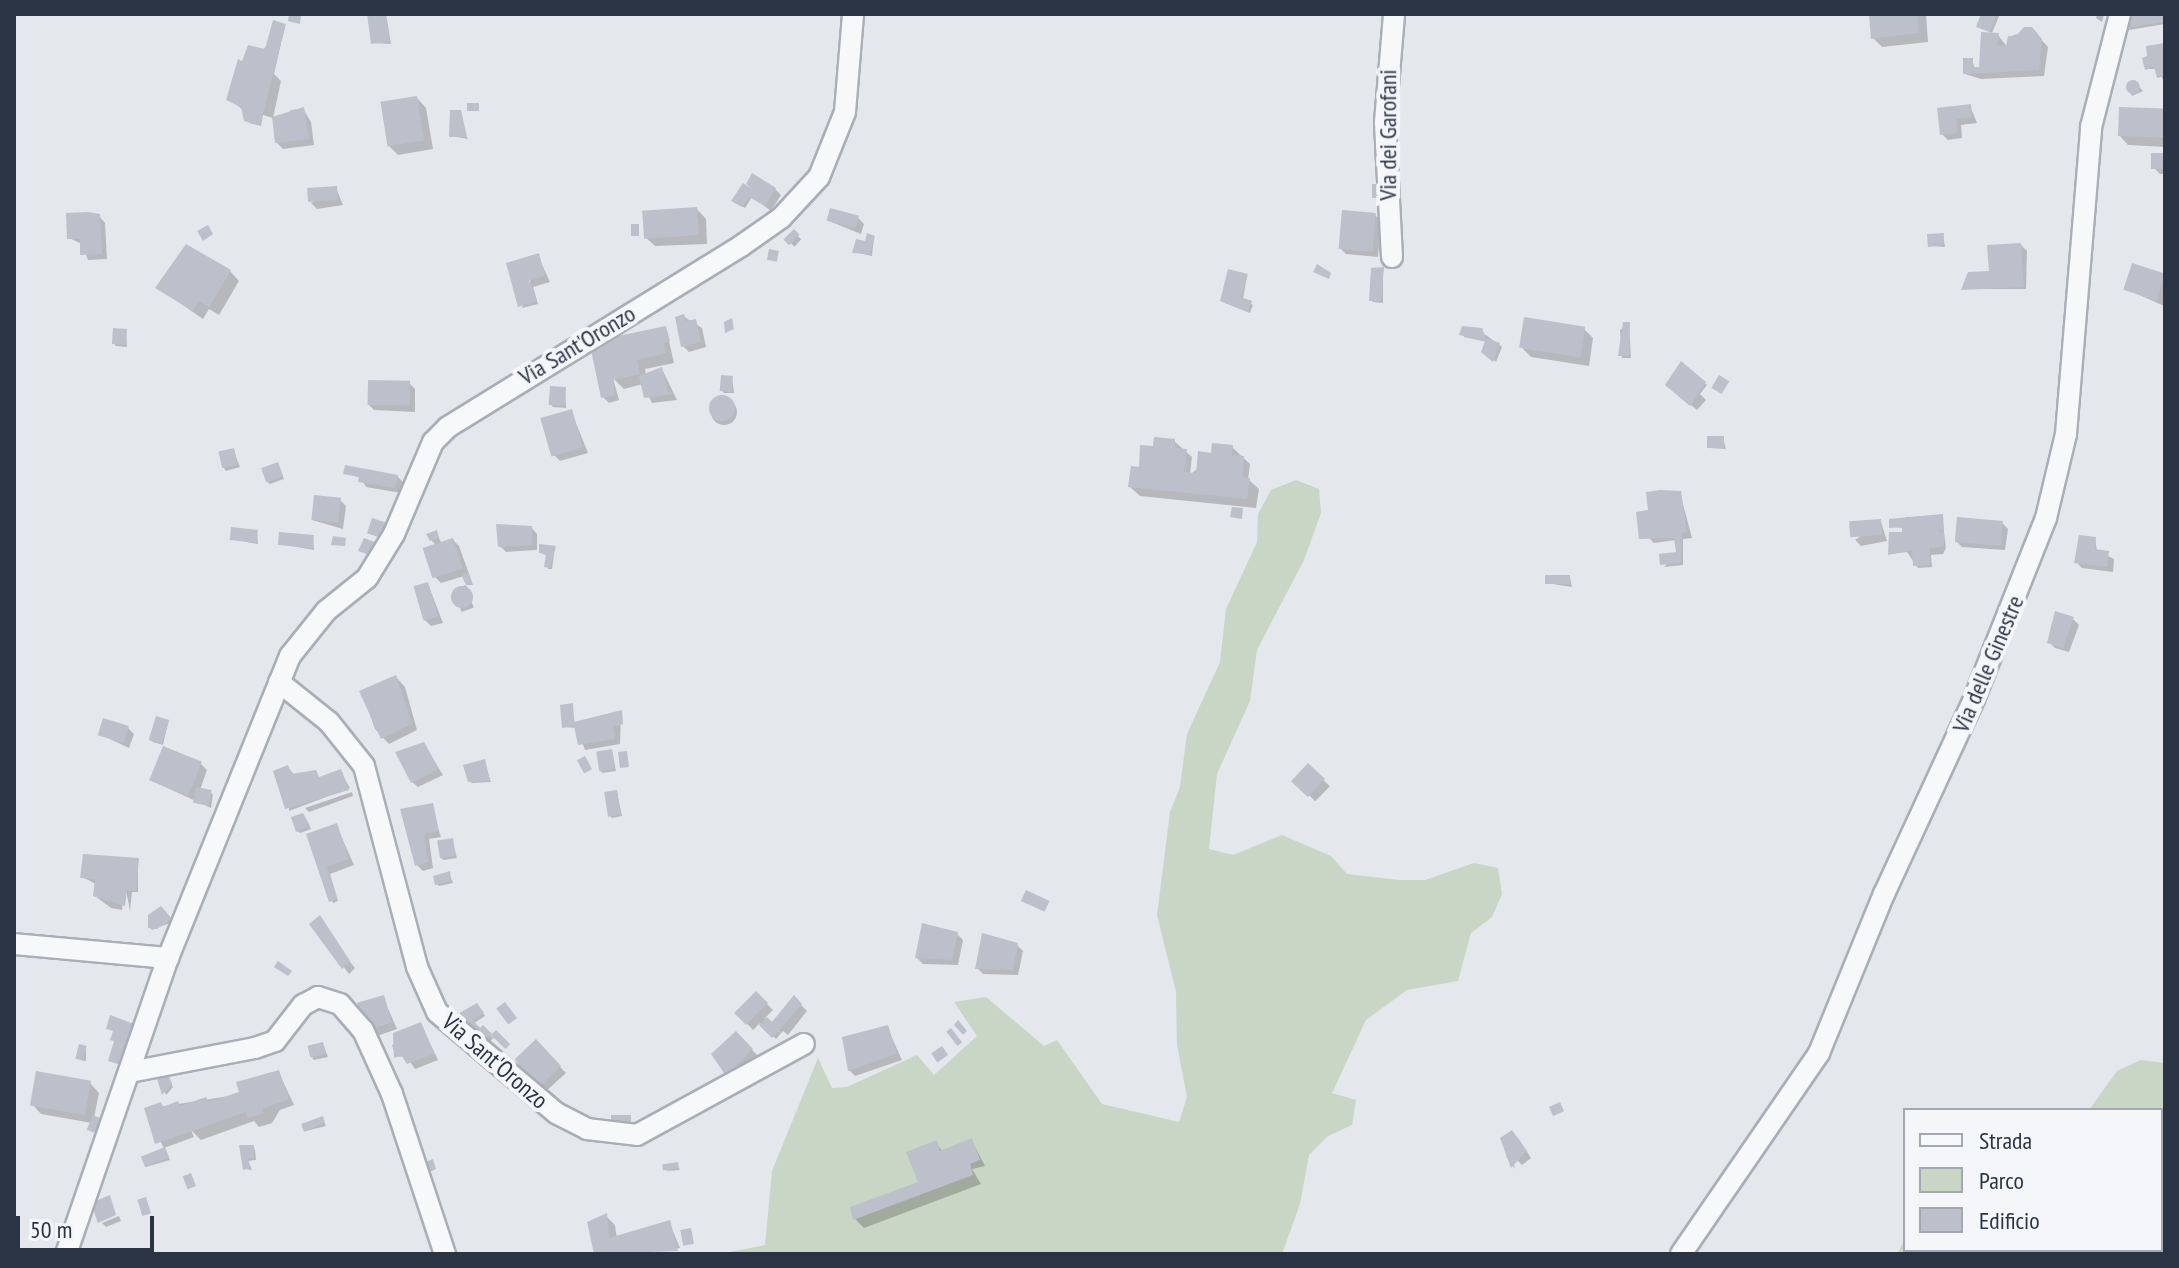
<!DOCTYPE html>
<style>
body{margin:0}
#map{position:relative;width:2179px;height:1268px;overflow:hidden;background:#e4e7ec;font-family:"PT Sans Narrow",sans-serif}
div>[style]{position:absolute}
.green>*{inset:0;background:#c9d6c5}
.shadow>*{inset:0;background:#0003;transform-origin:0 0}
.round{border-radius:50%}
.building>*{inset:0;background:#bbc0ca;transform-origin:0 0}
.roads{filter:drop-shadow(2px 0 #a9aeb7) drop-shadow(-2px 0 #a9aeb7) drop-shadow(0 2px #a9aeb7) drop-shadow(0 -2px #a9aeb7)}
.minor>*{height:20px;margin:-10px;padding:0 10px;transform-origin:10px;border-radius:10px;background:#f7f8fa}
span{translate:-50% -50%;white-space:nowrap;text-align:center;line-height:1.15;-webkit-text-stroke:8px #f4f6f9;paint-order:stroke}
.street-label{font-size:24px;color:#2b3445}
.frame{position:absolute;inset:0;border:16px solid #2b3445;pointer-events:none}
.legend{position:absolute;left:1903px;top:1108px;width:260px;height:144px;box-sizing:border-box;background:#f4f6f9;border:2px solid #a4a8b1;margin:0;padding:10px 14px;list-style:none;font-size:24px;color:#2b3445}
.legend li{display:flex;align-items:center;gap:16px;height:40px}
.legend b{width:40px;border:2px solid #a4a8b1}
.scale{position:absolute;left:16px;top:1216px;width:138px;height:36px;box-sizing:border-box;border:4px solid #2b3445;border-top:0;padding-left:10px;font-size:24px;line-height:28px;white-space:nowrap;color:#2b3445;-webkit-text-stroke:6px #f4f6f9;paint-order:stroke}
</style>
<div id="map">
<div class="green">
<i style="clip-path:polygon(1296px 480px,1319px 489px,1321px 513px,1304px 560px,1257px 650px,1250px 701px,1217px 774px,1209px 849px,1233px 855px,1282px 835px,1331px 856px,1347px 874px,1399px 880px,1425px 880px,1474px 863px,1498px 868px,1502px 894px,1492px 917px,1471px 933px,1458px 981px,1407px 990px,1366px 1020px,1332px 1093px,1356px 1100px,1352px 1125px,1328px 1136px,1309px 1155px,1300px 1204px,1282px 1254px,720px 1254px,765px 1245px,772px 1171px,818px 1058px,832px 1088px,847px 1087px,917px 1055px,934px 1075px,977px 1036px,954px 1002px,986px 997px,1044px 1046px,1057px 1040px,1102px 1104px,1179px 1122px,1187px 1097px,1177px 1045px,1176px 992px,1157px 915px,1170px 812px,1180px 787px,1187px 734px,1220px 662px,1226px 609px,1257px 542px,1258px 514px,1271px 490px)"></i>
<i style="clip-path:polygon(2141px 1060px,2165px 1063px,2165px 1254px,1897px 1254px,1905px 1239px,1905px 1250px,2161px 1250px,2161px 1110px,2089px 1110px,2117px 1071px)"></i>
</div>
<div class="shadow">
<i style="clip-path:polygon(368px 14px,386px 14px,391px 44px,373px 43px)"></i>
<i style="clip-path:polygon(1871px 14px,1926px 14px,1928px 42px,1882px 47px,1873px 38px)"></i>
<i style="clip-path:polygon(1983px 14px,1999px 16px,1992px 33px,1978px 27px)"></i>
<i style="clip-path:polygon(2097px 14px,2104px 14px,2102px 22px,2096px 18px)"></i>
<i style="clip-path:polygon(2133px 14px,2165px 14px,2165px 24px,2129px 30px)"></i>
<i style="clip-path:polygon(285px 26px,274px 74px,281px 81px,273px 118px,263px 115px,261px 126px,249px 123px,243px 110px,229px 99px,249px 65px)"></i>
<i style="clip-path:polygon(2032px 29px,2048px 47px,2044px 76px,1981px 79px,1965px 74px,1972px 60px,1975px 69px,1981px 69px,1998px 35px,2008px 48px,2009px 37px)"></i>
<i style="clip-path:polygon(2165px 45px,2165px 83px,2157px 69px,2147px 69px)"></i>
<i style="clip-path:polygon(2135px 83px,2143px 91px,2132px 96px,2128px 84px)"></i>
<i style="clip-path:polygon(417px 98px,426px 108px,433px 149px,398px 155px,389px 146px)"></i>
<i style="clip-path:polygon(1970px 106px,1977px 123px,1961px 125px,1962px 138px,1948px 140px,1942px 134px,1939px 110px)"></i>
<i style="clip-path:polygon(303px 109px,311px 122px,314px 145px,283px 149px,277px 143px,291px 110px)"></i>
<i style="clip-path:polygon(2165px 111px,2165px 147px,2128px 145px,2119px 135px)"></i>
<i style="clip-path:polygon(460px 112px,463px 132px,468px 139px,451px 136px)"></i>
<i style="clip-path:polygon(2165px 155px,2165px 174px,2160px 174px,2154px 168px)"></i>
<i style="clip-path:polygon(743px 186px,760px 197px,775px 189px,781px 195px,771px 211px,752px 197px,745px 208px,736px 203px)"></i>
<i style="clip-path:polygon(336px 188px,343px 205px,317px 209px,311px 203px)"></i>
<i style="clip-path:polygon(697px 209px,706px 219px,707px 244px,655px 246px,645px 237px)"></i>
<i style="clip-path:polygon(1375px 215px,1381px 221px,1378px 257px,1346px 254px,1340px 248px)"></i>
<i style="clip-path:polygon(99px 216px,105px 223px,107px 259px,88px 260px,82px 244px,69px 238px)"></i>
<i style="clip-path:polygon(858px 218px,864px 224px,861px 234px,829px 221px)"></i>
<i style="left:793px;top:232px;width:11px;height:10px;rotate:41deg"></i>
<i style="clip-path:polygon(1943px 235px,1945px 247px,1930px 246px)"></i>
<i style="clip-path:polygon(874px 237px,872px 256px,854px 252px)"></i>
<i style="clip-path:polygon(2021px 245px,2027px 251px,2026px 289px,1963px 289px,1964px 282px,1991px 273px)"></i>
<i style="clip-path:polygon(538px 256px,550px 282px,533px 287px,538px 304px,522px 308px)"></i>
<i style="clip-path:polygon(2134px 266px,2165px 276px,2164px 306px,2126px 289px)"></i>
<i style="clip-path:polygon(1383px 269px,1383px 303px,1373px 302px,1371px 300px)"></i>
<i style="clip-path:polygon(230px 271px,239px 281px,219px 315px,209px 309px,203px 319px,158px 288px)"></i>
<i style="clip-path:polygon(1247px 276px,1243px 299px,1253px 305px,1250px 313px,1225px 303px)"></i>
<i style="clip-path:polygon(683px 316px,702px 328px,706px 347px,689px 352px,683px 346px)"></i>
<i style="clip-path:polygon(1629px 324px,1631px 358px,1622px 358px,1620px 330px)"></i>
<i style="clip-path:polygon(666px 328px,674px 363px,645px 369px,646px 375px,662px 369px,677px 400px,652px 403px,643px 384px,624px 389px,613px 378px,619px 400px,609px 403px,603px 397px,594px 351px)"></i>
<i style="clip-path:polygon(1464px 328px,1486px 335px,1502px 347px,1496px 362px,1484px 351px,1487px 342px,1464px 337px)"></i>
<i style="clip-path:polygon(1584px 329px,1593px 338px,1589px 366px,1531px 357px,1521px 347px)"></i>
<i style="clip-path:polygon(126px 331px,127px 347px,116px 346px,114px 343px)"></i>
<i style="clip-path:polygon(1693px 373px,1707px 385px,1700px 394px,1706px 400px,1697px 410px,1674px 391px)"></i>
<i style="clip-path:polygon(732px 378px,734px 393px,724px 393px,722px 390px)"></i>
<i style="clip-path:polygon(409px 383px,415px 389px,415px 412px,374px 410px,368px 404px)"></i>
<i style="clip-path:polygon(565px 389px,566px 408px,553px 407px,551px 404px)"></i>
<i class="round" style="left:711px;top:399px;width:26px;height:26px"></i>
<i style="clip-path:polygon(571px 411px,588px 453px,560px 461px,554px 455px)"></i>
<i style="clip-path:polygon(1723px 438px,1726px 449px,1709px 448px)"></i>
<i style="clip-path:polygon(1174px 441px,1192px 457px,1190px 475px,1213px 455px,1232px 447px,1250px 464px,1248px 479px,1259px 489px,1256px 508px,1140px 496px,1130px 487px,1141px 469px,1155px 449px)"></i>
<i style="clip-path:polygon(233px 450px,240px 467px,226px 471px,224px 468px)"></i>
<i style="clip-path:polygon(277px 465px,284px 479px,270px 484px,267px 482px)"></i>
<i style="clip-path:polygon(345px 473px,397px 476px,403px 482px,401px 493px,366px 487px,361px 478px)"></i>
<i style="clip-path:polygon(1680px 493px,1692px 538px,1683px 539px,1683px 565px,1664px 567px,1678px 553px,1676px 540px,1654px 543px,1648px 537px)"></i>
<i style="clip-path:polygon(340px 500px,346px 506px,343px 529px,312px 520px)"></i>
<i style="clip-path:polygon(1942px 516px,1946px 548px,1943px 554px,1931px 555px,1932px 567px,1918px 568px,1907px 552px,1890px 554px,1904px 528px,1891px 527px,1905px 525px,1905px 517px)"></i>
<i style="clip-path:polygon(1881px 522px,1887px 541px,1861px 546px,1855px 540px)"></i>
<i style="clip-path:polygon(2002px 523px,2008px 529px,2005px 550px,1962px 547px,1956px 541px)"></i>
<i style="clip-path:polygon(531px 527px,537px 534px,537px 550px,506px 552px,500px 546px)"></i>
<i style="clip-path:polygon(257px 532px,258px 544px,231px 539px)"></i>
<i style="clip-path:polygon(436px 532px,442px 544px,453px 540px,459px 546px,473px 585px,467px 585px,464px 576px,441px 583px,435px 577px,437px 546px,431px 540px)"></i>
<i style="clip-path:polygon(313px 537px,314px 550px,280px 544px)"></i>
<i style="clip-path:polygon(2095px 539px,2097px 551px,2114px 559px,2113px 572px,2082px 568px,2076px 562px)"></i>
<i style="clip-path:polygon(555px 547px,552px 569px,548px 569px,548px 556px,541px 553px)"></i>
<i style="clip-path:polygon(1570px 577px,1572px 587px,1546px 583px)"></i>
<i style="clip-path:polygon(428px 584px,443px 623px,431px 626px,425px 620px)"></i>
<i style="left:466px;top:585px;width:24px;height:13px;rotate:71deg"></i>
<i style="clip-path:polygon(2073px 619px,2079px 625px,2069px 652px,2055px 648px,2049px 642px)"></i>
<i style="clip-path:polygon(396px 677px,405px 687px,417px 730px,389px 744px,375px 729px,362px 692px)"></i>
<i style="clip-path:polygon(572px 705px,575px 724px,621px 712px,620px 744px,585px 750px,577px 728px,564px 727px)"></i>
<i style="clip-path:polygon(168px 722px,163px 745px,153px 742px,150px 740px)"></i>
<i style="clip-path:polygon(128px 728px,134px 734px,129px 748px,99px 734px)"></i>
<i style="clip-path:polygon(424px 745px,443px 775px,418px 787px,412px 782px)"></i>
<i style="clip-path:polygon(612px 751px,616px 771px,603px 773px,600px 771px)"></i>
<i style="clip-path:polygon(484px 761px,491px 782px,472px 783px,469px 781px)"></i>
<i style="clip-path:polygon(201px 764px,207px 770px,200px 790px,213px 794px,211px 808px,150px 780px)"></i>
<i style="left:1309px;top:766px;width:29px;height:21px;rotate:44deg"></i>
<i style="clip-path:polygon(288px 767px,294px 775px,319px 779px,340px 771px,350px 788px,289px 811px)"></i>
<i style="clip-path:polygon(352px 792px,353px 796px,309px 812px,305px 808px)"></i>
<i style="clip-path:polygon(617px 793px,622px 816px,612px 818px,609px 815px)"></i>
<i style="clip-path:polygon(430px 805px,441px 837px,429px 839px,433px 868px,423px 871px,417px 865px)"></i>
<i style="clip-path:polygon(305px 818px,311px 829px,300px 833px,297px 831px)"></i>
<i style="clip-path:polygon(336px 825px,354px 865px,330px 874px,338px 901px,333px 903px,308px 835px)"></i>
<i style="clip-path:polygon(452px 840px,457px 858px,444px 860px,441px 858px)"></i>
<i style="clip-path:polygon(138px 860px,138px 892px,132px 892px,130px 911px,125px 885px,122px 910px,111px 908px,95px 896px,96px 884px,82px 877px)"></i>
<i style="clip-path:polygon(449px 873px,453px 883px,439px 886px,437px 884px)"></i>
<i style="clip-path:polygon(161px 908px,172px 922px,152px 930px,150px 927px)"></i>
<i style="clip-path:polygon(957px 934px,963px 940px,958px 965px,923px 964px,917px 958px)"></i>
<i style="clip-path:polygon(325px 942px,335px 943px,355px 968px,349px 974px)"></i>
<i style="clip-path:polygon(1017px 945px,1023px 951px,1018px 975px,983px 974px,977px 968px)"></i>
<i style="clip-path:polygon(756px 993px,773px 1010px,765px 1018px,780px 1033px,774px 1022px,794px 998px,807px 1011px,788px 1035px,783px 1031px,776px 1039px,760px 1023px,753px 1030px,737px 1013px)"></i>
<i style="clip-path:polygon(383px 997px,397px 1029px,377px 1036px,370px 1029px)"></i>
<i style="clip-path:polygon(479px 1007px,485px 1016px,474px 1023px,492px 1037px,496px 1033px,508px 1049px,495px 1036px,484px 1048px,452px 1020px)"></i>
<i style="clip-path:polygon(421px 1024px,438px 1060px,415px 1069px,406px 1056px,396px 1057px,392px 1045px)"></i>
<i style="clip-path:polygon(887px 1027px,902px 1060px,855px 1076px,849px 1070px)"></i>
<i style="clip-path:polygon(736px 1033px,758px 1056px,733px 1080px,727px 1075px)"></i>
<i style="clip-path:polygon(536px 1042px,566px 1073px,543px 1094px,517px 1059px)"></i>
<i style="clip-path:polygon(323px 1044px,328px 1057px,314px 1060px,312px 1058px)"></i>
<i style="clip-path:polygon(86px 1048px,86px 1061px,80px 1060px,78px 1058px)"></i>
<i style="clip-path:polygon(167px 1073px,173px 1087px,166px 1095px,158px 1076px)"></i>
<i style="clip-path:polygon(279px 1073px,294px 1105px,280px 1110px,272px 1123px,259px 1127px,254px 1121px,201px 1140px,191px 1130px,194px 1137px,164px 1148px,170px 1160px,146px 1167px,144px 1159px,164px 1149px,146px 1109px,242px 1094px)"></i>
<i style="clip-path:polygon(90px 1083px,99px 1093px,94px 1118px,102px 1122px,99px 1133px,91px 1129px,92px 1123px,41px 1114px,32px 1104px)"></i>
<i style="clip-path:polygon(322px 1118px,326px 1126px,306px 1131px,304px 1125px)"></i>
<i style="clip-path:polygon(1518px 1138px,1531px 1158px,1522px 1165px,1513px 1156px,1515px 1169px,1506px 1156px)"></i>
<i style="clip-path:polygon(972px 1141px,985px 1166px,972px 1169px,981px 1184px,864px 1228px,855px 1219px,920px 1184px,936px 1143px,943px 1152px)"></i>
<i style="clip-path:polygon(242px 1147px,255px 1149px,256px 1160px,248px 1161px,252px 1170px,245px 1169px)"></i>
<i style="clip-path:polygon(677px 1164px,680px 1170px,666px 1171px)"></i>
<i style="clip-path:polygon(119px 1216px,121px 1221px,106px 1227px,102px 1223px)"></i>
<i style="clip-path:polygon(606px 1216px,615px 1225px,617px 1239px,669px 1222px,680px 1248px,596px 1254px,590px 1223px)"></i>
</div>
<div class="building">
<i style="clip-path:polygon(289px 14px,301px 14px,300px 24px,288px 21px)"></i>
<i style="clip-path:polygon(367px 14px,385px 14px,390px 42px,371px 44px)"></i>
<i style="clip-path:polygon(1869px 14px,1918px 14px,1919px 33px,1871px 39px)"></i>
<i style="clip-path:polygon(1981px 14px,1997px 14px,1990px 32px,1976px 27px)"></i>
<i style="clip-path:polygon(2130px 14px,2165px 14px,2165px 22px,2125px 28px)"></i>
<i style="clip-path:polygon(273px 20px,286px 24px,260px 125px,244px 121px,241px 107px,226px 100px,238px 59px,242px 61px,248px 45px,265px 49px)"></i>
<i style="clip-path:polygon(2024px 27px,2032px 27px,2042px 39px,2039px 70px,1963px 74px,1963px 58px,1973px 58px,1973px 67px,1979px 67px,1981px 32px,1999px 33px,1997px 45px,2006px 46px,2008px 36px,2015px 37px)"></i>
<i style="clip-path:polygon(2165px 43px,2165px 76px,2157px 78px,2154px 67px,2145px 70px,2142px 58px,2147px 56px,2146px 46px)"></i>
<i class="round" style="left:2126px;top:80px;width:14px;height:14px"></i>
<i style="left:417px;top:96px;width:45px;height:37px;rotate:81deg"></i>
<i style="left:467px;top:103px;width:12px;height:8px"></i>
<i style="clip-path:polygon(1971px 104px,1972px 117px,1956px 119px,1957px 133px,1940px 135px,1937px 108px)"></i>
<i style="clip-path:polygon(304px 107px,309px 139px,275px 143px,272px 117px)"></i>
<i style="left:2119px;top:107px;width:46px;height:29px;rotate:2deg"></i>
<i style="clip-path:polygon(450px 110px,461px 110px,467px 137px,449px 137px)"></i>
<i style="left:2151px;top:153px;width:14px;height:16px"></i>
<i style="clip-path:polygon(752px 173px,776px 188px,765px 206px,749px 197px,742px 207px,731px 201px,743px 183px,753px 190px,746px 184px)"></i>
<i style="left:1372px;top:184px;width:5px;height:14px"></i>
<i style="left:337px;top:186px;width:14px;height:30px;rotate:86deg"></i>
<i style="left:697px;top:207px;width:28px;height:55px;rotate:86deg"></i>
<i style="left:830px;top:208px;width:30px;height:13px;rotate:15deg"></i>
<i style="left:1342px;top:210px;width:34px;height:39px;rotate:5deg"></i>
<i style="clip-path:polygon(88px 212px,100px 214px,102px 254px,80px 255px,80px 239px,67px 239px,66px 213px)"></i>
<i style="left:631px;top:224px;width:8px;height:12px"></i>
<i style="clip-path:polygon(208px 225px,213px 234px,203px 241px,197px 231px)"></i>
<i style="left:794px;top:229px;width:8px;height:15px;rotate:45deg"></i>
<i style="clip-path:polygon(867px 233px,875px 236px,870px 254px,852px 253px,856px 239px,865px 241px)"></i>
<i style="clip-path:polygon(1944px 233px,1943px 245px,1928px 247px,1927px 234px)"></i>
<i style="clip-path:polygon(2021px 243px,2024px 287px,1961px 290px,1968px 272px,1989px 271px,1987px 245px)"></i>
<i style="clip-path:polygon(186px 244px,231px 270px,209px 307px,199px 301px,193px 311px,155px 288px)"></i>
<i style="left:769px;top:249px;width:10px;height:11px;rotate:11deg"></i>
<i style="clip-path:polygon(539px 253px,545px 276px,529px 281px,537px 301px,518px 307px,506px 263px)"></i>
<i style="left:2132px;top:263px;width:35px;height:28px;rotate:18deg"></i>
<i style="clip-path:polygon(1317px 264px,1331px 273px,1329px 279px,1313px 272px)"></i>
<i style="clip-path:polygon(1384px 267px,1381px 301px,1369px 301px,1371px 268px)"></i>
<i style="clip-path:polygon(1228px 269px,1248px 274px,1241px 297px,1252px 301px,1248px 312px,1220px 301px)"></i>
<i style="clip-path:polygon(684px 314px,686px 321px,696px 319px,701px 342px,681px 347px,675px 317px)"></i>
<i style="left:1524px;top:317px;width:62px;height:31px;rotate:9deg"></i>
<i style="clip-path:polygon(732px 318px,734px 329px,725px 333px,724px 322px)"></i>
<i style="clip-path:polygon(1623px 322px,1630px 322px,1629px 356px,1618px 356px)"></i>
<i style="clip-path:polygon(666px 326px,670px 341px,663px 343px,666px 353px,637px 360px,640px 374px,613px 380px,615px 395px,601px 398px,591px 350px,613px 337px)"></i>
<i style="clip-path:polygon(1462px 326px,1482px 328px,1486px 338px,1500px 343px,1493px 362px,1481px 352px,1485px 341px,1459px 335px)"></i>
<i style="left:113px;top:328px;width:14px;height:16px;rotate:4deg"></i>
<i style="clip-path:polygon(1681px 361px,1706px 382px,1690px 406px,1665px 385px)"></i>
<i style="clip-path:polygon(662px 367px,668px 391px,674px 394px,644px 398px,639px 376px)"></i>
<i style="left:721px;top:375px;width:12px;height:16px;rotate:5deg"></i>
<i style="left:1719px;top:375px;width:12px;height:15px;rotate:31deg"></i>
<i style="left:368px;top:380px;width:42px;height:25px;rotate:1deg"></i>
<i style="left:550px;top:386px;width:16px;height:19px;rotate:4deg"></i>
<i class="round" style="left:709px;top:395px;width:26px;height:26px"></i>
<i style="left:572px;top:409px;width:40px;height:33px;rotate:74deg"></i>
<i style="left:1707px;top:436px;width:17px;height:12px"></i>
<i style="clip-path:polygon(1154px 437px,1175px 439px,1175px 448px,1187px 449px,1184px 472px,1196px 473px,1198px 451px,1211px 453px,1212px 443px,1233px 445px,1232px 455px,1244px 456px,1243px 477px,1250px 478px,1247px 499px,1128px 487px,1131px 466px,1139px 467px,1140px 445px,1153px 446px)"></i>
<i style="left:234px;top:448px;width:17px;height:16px;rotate:77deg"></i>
<i style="left:278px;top:462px;width:15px;height:18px;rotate:70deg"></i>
<i style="clip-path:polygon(345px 465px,398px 475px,395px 488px,358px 482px,359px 477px,343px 474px)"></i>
<i style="clip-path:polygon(1660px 490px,1681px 491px,1687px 532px,1682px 533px,1681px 563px,1660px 565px,1659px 554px,1676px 552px,1674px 538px,1639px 539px,1636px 512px,1648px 510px,1646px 492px)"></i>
<i style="left:314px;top:495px;width:27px;height:25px;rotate:6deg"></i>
<i style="clip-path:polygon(1232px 507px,1243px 508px,1242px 519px,1230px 517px)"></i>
<i style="clip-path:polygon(1943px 514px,1944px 530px,1937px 530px,1944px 532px,1944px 546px,1929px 549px,1931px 565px,1913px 566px,1912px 550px,1888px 555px,1889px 532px,1902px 532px,1902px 527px,1889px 528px,1889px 519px)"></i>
<i style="left:1957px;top:517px;width:46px;height:25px;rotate:5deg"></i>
<i style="left:372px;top:518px;width:16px;height:16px;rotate:18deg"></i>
<i style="left:1881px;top:519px;width:16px;height:32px;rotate:86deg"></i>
<i style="clip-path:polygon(496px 524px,532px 526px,532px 545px,498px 547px)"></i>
<i style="left:231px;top:527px;width:27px;height:13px;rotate:6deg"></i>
<i style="clip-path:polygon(437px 530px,439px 538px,430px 541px,426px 534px)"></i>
<i style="left:279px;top:532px;width:35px;height:13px;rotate:5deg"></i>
<i style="clip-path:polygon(2079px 535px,2096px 537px,2095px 549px,2109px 551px,2107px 567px,2074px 563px)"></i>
<i style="clip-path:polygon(333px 536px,346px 538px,345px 546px,331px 545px)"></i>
<i style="clip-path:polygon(364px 538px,378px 543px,372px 556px,358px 551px)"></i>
<i style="left:453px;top:538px;width:32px;height:32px;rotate:72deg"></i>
<i style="clip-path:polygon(539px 544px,556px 546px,550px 568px,544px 567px,546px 554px,539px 553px)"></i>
<i style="clip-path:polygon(468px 572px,472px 584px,466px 585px,461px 574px)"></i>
<i style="left:1545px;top:575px;width:25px;height:9px"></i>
<i style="left:428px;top:582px;width:36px;height:15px;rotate:74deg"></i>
<i class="round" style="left:451px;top:586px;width:22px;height:22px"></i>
<i style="clip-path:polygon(2055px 611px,2074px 617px,2063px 648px,2047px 643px)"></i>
<i style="clip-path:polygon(396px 675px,412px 724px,381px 739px,359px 691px)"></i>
<i style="clip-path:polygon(573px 703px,574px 722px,622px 710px,623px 724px,613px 726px,615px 739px,578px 745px,574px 726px,562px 728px,560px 705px)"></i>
<i style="left:156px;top:716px;width:14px;height:25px;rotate:17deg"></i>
<i style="left:103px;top:718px;width:27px;height:18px;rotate:17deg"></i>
<i style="clip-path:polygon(424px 742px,439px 769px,411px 783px,395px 752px)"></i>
<i style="left:163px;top:746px;width:42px;height:37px;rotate:22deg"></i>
<i style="left:612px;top:749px;width:20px;height:16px;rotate:81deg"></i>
<i style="left:627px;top:751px;width:16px;height:9px;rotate:83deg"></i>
<i style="left:585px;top:756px;width:15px;height:9px;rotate:62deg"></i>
<i style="clip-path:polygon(485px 759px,490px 781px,468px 782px,463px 765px)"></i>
<i style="left:1308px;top:763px;width:23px;height:25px;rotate:43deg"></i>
<i style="clip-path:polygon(288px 765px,291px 774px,316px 770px,319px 777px,341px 769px,349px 790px,285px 809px,273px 771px)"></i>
<i style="left:196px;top:787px;width:16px;height:16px;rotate:11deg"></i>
<i style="left:617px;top:790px;width:25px;height:13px;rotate:81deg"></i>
<i style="clip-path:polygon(433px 803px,439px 831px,424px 834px,428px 862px,415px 866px,400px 809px)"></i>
<i style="clip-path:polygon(303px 813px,310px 826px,296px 832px,291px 817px)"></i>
<i style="clip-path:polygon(337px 823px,349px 859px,327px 867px,337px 899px,329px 902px,306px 834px)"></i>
<i style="left:453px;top:838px;width:18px;height:16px;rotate:81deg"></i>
<i style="clip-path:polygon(83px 854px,139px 858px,136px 891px,127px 890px,125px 906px,93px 896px,95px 879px,80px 878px)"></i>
<i style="clip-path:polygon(450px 871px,451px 881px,435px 885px,433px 876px)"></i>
<i style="left:1026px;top:890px;width:26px;height:12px;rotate:25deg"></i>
<i style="clip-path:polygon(161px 906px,172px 919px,157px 929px,148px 928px,148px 915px)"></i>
<i style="clip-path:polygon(320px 915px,350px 961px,342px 969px,309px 924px)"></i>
<i style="clip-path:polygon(922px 923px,958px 932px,952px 960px,915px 958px)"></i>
<i style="clip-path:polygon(982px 933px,1018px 943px,1013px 970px,975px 969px)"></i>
<i style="clip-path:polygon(278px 961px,292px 971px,288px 976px,274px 967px)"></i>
<i style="left:756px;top:991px;width:17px;height:31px;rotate:45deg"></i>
<i style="left:384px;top:995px;width:29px;height:28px;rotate:74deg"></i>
<i style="clip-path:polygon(794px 995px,802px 1004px,772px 1038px,759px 1025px,767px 1017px,772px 1022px)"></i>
<i style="left:505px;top:1002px;width:20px;height:11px;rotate:53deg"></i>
<i style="clip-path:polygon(477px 1003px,484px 1013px,473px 1020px,479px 1027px,469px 1037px,449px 1019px)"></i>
<i style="clip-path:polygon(110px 1015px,137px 1025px,121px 1065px,108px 1061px,114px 1041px,110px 1040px,113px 1031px,106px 1029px)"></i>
<i style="clip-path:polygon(958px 1020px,967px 1031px,963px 1035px,954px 1025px)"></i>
<i style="clip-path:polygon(421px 1022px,434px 1054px,407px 1064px,401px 1055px,394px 1058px,393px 1033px)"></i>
<i style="left:483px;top:1025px;width:13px;height:18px;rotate:45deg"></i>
<i style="clip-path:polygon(888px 1025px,897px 1054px,848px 1071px,842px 1037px)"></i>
<i style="left:951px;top:1028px;width:18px;height:6px;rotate:52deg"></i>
<i style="left:496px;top:1030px;width:20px;height:7px;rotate:45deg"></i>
<i style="clip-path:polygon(736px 1031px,753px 1049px,726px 1076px,711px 1054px)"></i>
<i style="clip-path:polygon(536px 1039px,561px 1066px,536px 1090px,515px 1059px)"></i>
<i style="left:323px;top:1042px;width:12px;height:16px;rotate:76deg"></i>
<i style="left:79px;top:1044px;width:8px;height:15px;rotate:14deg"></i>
<i style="left:942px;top:1046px;width:11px;height:13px;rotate:56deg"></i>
<i style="clip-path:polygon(279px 1070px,289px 1099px,262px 1109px,264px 1113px,248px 1118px,246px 1112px,155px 1144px,144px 1108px,161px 1102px,163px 1107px,178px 1101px,180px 1106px,206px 1097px,208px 1102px,239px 1092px,236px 1082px)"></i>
<i style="left:36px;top:1071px;width:56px;height:35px;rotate:10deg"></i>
<i style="clip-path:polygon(167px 1071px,172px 1084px,162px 1095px,156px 1075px)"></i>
<i style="left:1560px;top:1102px;width:10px;height:12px;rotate:66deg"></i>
<i style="left:93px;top:1115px;width:8px;height:16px;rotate:23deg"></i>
<i style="left:611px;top:1115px;width:20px;height:12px"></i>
<i style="clip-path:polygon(323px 1116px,325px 1123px,304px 1132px,301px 1124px)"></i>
<i style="clip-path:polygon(1512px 1130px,1527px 1151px,1511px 1168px,1500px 1138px)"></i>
<i style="clip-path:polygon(972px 1138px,980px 1160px,970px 1164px,973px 1175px,853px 1220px,850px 1207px,918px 1182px,906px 1152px,937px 1140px,940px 1151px)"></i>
<i style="clip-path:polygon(239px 1145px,254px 1145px,254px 1158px,248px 1159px,251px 1168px,243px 1170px)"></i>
<i style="left:165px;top:1147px;width:11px;height:26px;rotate:68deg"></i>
<i style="clip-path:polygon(433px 1159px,436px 1169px,424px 1175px,420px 1164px)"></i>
<i style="left:678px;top:1162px;width:6px;height:16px;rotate:81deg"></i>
<i style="left:191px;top:1173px;width:14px;height:9px;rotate:69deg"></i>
<i style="clip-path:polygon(110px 1195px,116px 1215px,98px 1223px,91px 1203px)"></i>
<i style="left:146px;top:1197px;width:17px;height:9px;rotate:73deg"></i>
<i style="clip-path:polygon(607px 1213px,609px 1238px,670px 1220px,678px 1251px,594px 1254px,587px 1222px)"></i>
<i style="left:691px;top:1228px;width:16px;height:11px;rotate:79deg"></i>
</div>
<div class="roads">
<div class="minor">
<i style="left:1392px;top:257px;width:135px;rotate:-93deg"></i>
<i style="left:1385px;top:122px;width:108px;rotate:-85.2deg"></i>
<i style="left:279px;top:682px;width:64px;rotate:38.7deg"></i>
<i style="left:329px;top:722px;width:56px;rotate:51.5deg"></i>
<i style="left:364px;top:766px;width:208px;rotate:75.2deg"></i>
<i style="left:417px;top:967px;width:49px;rotate:66deg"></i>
<i style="left:437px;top:1012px;width:156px;rotate:40.3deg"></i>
<i style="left:556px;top:1113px;width:35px;rotate:27deg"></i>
<i style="left:587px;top:1129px;width:50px;rotate:6.8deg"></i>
<i style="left:637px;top:1135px;width:190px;rotate:-28.6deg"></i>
<i style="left:14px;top:944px;width:155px;rotate:5.2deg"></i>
<i style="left:130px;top:1072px;width:127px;rotate:-10.9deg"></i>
<i style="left:255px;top:1048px;width:21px;rotate:-19deg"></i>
<i style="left:275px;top:1041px;width:46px;rotate:-52.1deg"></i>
<i style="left:303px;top:1005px;width:17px;rotate:-28deg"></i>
<i style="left:318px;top:997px;width:23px;rotate:18deg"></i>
<i style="left:340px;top:1004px;width:35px;rotate:49deg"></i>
<i style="left:363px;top:1030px;width:70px;rotate:65.6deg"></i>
<i style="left:392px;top:1094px;width:169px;rotate:71.7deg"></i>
<i style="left:66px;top:1254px;width:313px;rotate:-71deg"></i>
<i style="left:168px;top:958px;width:326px;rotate:-68deg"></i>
<i style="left:290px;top:656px;width:58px;rotate:-51.3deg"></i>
<i style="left:326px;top:611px;width:53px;rotate:-38.8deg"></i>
<i style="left:367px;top:578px;width:52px;rotate:-58.5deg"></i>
<i style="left:394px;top:534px;width:100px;rotate:-67deg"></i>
<i style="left:433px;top:442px;width:21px;rotate:-45deg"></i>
<i style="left:448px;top:427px;width:344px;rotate:-31.7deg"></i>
<i style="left:741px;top:246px;width:49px;rotate:-35deg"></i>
<i style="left:781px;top:218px;width:56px;rotate:-47.2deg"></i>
<i style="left:819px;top:177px;width:70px;rotate:-68.2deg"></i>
<i style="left:845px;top:112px;width:98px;rotate:-85.3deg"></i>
<i style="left:1681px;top:1254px;width:244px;rotate:-55.5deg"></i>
<i style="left:1819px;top:1053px;width:172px;rotate:-67.8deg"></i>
<i style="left:1884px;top:894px;width:215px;rotate:-65.2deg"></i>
<i style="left:1974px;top:699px;width:195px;rotate:-68.3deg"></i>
<i style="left:2046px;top:518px;width:86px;rotate:-76.6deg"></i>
<i style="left:2066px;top:434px;width:308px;rotate:-85.3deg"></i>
<i style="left:2091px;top:127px;width:117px;rotate:-75.6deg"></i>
</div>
</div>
<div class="street-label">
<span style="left:1388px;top:135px;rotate:-90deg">Via dei Garofani</span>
<span style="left:577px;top:345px;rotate:-31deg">Via Sant'Oronzo</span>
<span style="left:1988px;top:664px;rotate:-67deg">Via delle Ginestre</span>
<span style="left:495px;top:1061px;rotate:41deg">Via Sant'Oronzo</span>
</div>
<div class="frame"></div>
<ul class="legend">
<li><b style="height:10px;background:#f7f8fa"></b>Strada</li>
<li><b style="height:22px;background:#c9d6c5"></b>Parco</li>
<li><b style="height:22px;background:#bbc0ca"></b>Edificio</li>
</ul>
<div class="scale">50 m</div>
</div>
